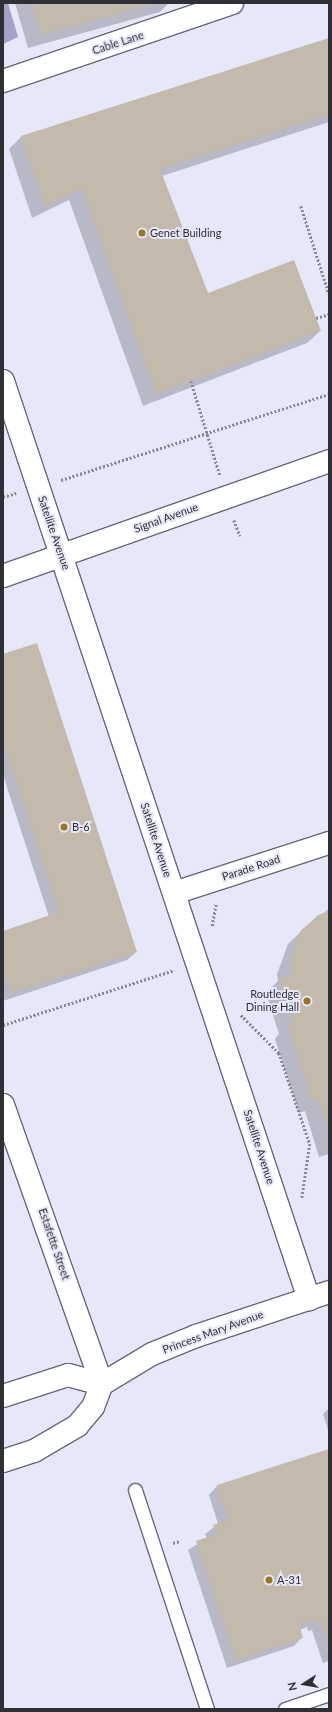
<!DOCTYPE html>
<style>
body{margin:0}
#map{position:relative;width:332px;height:1712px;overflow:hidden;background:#e6e7f9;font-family:Lato,sans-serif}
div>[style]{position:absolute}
.forest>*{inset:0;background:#a1a3c7}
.shadow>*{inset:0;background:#0003}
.building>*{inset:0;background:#c3baab}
.path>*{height:2.5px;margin-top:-1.25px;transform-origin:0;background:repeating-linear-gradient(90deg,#878893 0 2px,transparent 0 4px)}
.roads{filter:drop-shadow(1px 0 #686978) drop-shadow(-1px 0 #686978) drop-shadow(0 1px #686978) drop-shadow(0 -1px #686978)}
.service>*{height:13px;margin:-6.5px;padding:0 6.5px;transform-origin:6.5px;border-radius:6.5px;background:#fff}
.minor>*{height:22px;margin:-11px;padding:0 11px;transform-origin:11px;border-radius:11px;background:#fff}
.dots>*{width:11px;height:11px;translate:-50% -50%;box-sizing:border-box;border:2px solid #e6e7f9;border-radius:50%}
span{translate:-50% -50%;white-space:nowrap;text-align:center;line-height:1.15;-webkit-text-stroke:4px #e6e7f9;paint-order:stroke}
.street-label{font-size:11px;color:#2f3036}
.poi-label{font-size:11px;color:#2f3036}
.left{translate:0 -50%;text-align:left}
.right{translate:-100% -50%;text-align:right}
.frame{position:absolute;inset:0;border:4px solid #2f3036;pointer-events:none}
.north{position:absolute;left:284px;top:1664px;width:40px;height:40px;-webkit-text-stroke:3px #e6e7f9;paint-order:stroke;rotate:258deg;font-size:11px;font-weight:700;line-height:16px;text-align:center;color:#2f3036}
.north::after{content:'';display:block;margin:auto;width:14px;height:18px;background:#2f3036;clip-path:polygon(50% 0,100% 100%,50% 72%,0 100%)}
</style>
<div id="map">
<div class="forest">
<i style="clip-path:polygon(3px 3px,8px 3px,18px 37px,3px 44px)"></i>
</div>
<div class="shadow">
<i style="clip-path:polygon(15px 3px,169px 3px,160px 12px,28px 48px)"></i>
<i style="clip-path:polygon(329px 39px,329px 122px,162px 176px,208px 294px,320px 331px,307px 343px,143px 406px,69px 200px,32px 218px,9px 149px,22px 136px)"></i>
<i style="clip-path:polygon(3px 655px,136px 952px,127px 960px,3px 1001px,3px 932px,49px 917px,3px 775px)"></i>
<i style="clip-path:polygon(329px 910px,329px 1154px,319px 1157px,305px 1111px,299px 1113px,275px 1039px,279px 1034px,266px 993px,278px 981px,277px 974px,288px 944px,317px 916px)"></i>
<i style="clip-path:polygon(329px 1408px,329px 1433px,323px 1414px)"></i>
<i style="clip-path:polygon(329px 1450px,329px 1661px,323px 1663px,312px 1630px,308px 1631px,307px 1627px,300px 1630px,302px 1637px,294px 1646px,227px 1668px,188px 1550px,207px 1538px,205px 1534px,218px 1524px,209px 1495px,217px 1486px)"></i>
</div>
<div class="building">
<i style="clip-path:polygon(31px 3px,158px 3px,41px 35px)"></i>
<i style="clip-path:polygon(329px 38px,329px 114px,160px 169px,208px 293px,294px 260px,321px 331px,156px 394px,82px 188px,45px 206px,21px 136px)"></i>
<i style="clip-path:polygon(37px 643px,137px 952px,11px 993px,3px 972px,3px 931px,59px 912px,3px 741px,3px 654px)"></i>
<i style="clip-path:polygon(329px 909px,329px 1134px,318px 1099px,312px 1100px,287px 1025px,292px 1023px,278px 979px,292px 975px,290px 960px,301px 930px)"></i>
<i style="clip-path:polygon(329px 1449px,329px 1645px,321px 1622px,317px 1623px,315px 1619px,299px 1625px,303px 1638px,236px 1660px,196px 1541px,217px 1534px,213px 1525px,228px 1520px,217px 1485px)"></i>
</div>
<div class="path">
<i style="left:301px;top:206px;width:92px;rotate:72.3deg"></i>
<i style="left:316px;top:318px;width:14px;rotate:-17deg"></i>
<i style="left:191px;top:381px;width:98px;rotate:72.9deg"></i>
<i style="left:61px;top:480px;width:281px;rotate:-17.8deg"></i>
<i style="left:3px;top:497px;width:14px;rotate:-17deg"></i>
<i style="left:234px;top:520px;width:17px;rotate:69deg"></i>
<i style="left:212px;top:926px;width:22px;rotate:-80deg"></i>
<i style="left:241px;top:1015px;width:54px;rotate:45deg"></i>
<i style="left:279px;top:1053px;width:96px;rotate:71.2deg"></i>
<i style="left:310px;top:1144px;width:55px;rotate:98.4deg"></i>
<i style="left:3px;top:1025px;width:180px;rotate:-17.8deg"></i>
<i style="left:173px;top:1543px;width:7px;rotate:-16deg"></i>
</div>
<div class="roads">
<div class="service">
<i style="left:135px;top:1490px;width:231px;rotate:71.8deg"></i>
<i style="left:285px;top:1709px;width:46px;rotate:-18.8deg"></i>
</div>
<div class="minor">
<i style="left:3px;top:81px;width:242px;rotate:-18.8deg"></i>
<i style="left:3px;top:381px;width:968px;rotate:71.57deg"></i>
<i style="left:3px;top:576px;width:346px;rotate:-19.4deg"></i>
<i style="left:174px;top:893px;width:163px;rotate:-17.9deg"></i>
<i style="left:3px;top:1105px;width:296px;rotate:70.5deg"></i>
<i style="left:3px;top:1396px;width:68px;rotate:-17.9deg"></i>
<i style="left:68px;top:1375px;width:35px;rotate:15deg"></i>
<i style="left:3px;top:1461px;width:33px;rotate:-18deg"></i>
<i style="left:34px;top:1451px;width:50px;rotate:-30.2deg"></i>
<i style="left:77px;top:1426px;width:25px;rotate:-50deg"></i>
<i style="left:93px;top:1407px;width:25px;rotate:-69deg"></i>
<i style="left:102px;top:1384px;width:58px;rotate:-31deg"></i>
<i style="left:152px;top:1354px;width:48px;rotate:-22.2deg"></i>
<i style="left:196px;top:1336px;width:140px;rotate:-18.3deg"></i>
</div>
</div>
<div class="dots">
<i style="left:142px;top:233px;background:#9b7622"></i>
<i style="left:64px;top:827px;background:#9b7622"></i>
<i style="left:307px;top:1001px;background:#9b7622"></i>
<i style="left:269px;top:1580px;background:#9b7622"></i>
</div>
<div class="street-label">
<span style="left:118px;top:43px;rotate:-18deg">Cable Lane</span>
<span style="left:166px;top:518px;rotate:-20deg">Signal Avenue</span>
<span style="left:54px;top:533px;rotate:71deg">Satellite Avenue</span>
<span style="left:156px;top:840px;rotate:72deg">Satellite Avenue</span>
<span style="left:251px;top:868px;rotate:-18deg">Parade Road</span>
<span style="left:259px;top:1147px;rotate:72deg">Satellite Avenue</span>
<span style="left:54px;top:1244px;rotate:71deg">Estafette Street</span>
<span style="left:213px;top:1332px;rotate:-20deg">Princess Mary Avenue</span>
</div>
<div class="poi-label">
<span class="left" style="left:150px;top:233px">Genet Building</span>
<span class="left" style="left:72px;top:827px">B-6</span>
<span class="right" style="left:299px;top:1001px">Routledge<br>Dining Hall</span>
<span class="left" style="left:277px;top:1580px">A-31</span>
</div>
<div class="frame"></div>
<div class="north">N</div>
</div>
